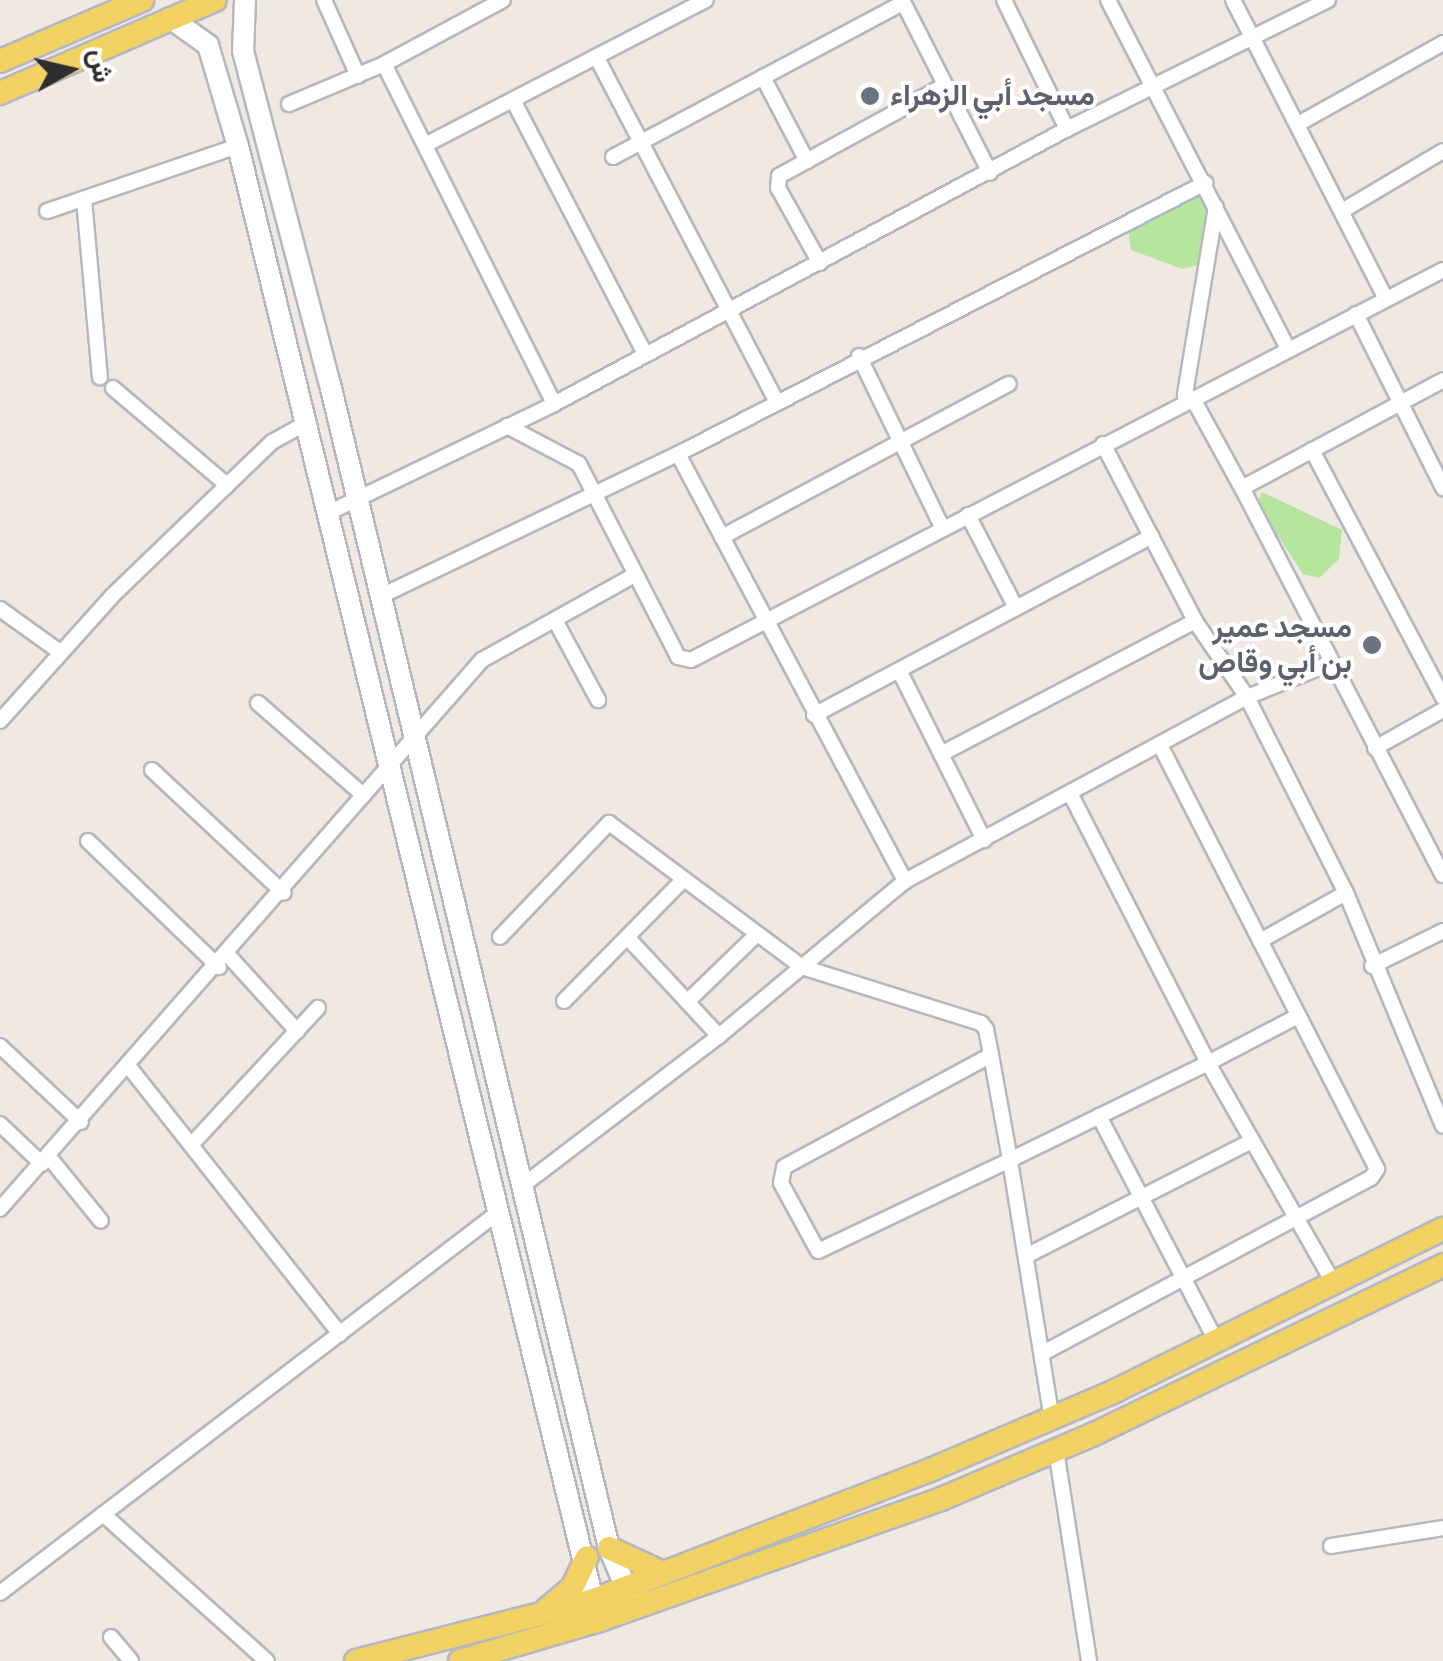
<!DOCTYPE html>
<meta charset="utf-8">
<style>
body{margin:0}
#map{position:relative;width:1443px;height:1661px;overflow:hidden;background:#efe9e1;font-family:"Alegreya Sans",Vazirmatn,sans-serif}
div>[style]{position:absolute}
.green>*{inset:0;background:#b6e59e}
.roads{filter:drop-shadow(2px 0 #b4b7c1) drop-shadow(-2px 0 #b4b7c1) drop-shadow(0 2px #b4b7c1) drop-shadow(0 -2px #b4b7c1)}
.street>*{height:14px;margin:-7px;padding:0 7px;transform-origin:7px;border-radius:7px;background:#fff}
.secondary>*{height:20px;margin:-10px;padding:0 10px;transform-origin:10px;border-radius:10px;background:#fff}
.primary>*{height:22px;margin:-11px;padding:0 11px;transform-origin:11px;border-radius:11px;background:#f2d163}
.dots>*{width:28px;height:28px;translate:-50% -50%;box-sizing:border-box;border:5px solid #fff;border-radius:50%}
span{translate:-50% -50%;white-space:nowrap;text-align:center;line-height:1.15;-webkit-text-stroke:8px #fff;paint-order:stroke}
.worship-label{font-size:30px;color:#5b616d;font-weight:700}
.left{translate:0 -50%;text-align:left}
.right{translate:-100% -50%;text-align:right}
.north{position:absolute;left:20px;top:20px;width:100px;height:100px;-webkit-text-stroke:8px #fff;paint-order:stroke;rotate:82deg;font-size:28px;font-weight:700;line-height:40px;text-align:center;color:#2e2e2e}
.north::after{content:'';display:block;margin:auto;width:35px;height:45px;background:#2e2e2e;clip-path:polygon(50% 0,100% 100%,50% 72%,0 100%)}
</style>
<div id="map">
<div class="green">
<i style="clip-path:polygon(1201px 190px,1214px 210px,1198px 265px,1182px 269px,1131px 250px,1128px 227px)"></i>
<i style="clip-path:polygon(1262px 492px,1342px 530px,1339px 559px,1319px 578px,1303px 574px,1257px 504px)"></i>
</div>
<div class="roads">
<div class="street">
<i style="left:324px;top:0;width:83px;rotate:65.9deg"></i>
<i style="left:902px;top:0;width:194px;rotate:63deg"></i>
<i style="left:1004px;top:0;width:144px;rotate:64deg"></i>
<i style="left:1108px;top:0;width:392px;rotate:62.7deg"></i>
<i style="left:1233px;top:0;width:336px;rotate:62.9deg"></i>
<i style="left:598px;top:60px;width:384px;rotate:62.4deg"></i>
<i style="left:384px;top:64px;width:380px;rotate:63.4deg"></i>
<i style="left:763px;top:77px;width:95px;rotate:62.4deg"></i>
<i style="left:514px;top:102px;width:284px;rotate:62.5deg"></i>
<i style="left:289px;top:104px;width:103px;rotate:-22.8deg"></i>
<i style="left:384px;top:64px;width:135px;rotate:-28.3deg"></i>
<i style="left:1298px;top:124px;width:166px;rotate:-29.2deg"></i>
<i style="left:425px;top:145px;width:316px;rotate:-27.3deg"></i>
<i style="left:613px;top:157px;width:328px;rotate:-28deg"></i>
<i style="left:84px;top:199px;width:179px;rotate:84.9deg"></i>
<i style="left:1216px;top:207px;width:191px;rotate:99.4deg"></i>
<i style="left:1185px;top:395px;width:9px;rotate:27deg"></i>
<i style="left:1193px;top:399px;width:102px;rotate:61.2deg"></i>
<i style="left:1242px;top:488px;width:436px;rotate:62.6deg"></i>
<i style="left:47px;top:211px;width:202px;rotate:-18.8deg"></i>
<i style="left:1342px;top:211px;width:117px;rotate:-30.7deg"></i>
<i style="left:820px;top:263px;width:86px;rotate:-119.2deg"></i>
<i style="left:778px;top:188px;width:12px;rotate:-85deg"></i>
<i style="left:779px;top:176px;width:189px;rotate:-28.7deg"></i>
<i style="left:1356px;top:314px;width:195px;rotate:63.4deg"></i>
<i style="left:859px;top:356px;width:192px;rotate:64.1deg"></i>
<i style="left:113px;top:388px;width:150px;rotate:40.4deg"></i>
<i style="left:507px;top:426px;width:81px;rotate:27.8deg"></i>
<i style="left:579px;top:464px;width:217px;rotate:62.8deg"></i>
<i style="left:678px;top:657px;width:13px;rotate:13deg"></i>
<i style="left:691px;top:660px;width:847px;rotate:-27.41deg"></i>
<i style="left:1103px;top:444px;width:199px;rotate:62.5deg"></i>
<i style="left:1195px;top:621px;width:92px;rotate:55.6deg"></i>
<i style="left:1247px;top:697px;width:220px;rotate:63.2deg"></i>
<i style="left:1346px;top:893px;width:252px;rotate:67.4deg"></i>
<i style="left:1312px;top:450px;width:280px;rotate:62.1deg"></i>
<i style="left:678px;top:454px;width:484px;rotate:62deg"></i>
<i style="left:1242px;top:488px;width:228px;rotate:-28.2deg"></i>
<i style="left:328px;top:513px;width:251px;rotate:-25.7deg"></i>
<i style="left:554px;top:404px;width:582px;rotate:-28.19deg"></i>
<i style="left:1067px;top:129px;width:291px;rotate:-26.3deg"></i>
<i style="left:968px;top:515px;width:102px;rotate:62.7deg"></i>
<i style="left:722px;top:537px;width:325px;rotate:-28.1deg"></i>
<i style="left:379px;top:597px;width:331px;rotate:-25.6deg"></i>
<i style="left:678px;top:454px;width:593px;rotate:-27.21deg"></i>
<i style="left:0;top:609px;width:74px;rotate:35.6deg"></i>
<i style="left:555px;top:620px;width:91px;rotate:61.7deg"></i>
<i style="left:900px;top:672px;width:188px;rotate:63.4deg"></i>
<i style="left:258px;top:703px;width:140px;rotate:41.2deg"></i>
<i style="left:814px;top:715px;width:382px;rotate:-27.9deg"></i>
<i style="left:0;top:721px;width:168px;rotate:-48.1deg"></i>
<i style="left:112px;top:596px;width:222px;rotate:-43.9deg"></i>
<i style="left:272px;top:442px;width:39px;rotate:-29deg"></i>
<i style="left:1375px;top:748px;width:78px;rotate:-29.2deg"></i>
<i style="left:941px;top:754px;width:287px;rotate:-27.6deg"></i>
<i style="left:152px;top:770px;width:180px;rotate:43deg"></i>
<i style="left:1071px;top:795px;width:301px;rotate:62.9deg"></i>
<i style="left:1208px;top:1063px;width:102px;rotate:-27.6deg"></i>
<i style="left:88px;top:841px;width:182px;rotate:43.9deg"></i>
<i style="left:500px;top:937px;width:158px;rotate:-46.3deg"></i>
<i style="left:609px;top:823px;width:241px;rotate:36.7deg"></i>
<i style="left:802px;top:967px;width:188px;rotate:17.4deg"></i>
<i style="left:981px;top:1023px;width:8px;rotate:50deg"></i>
<i style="left:986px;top:1029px;width:26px;rotate:79deg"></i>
<i style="left:991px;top:1055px;width:107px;rotate:79.7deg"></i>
<i style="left:1010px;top:1160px;width:212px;rotate:154.6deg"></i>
<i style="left:818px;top:1251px;width:77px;rotate:-118.6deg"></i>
<i style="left:781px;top:1183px;width:16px;rotate:-79deg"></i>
<i style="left:784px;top:1167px;width:235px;rotate:-28.4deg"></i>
<i style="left:628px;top:938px;width:134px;rotate:47.1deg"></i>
<i style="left:1260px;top:941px;width:98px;rotate:-29.2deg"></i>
<i style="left:228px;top:955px;width:103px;rotate:47.8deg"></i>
<i style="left:1372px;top:966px;width:79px;rotate:-26.2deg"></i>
<i style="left:689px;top:1000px;width:92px;rotate:-44.1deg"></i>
<i style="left:564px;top:1001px;width:171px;rotate:-45.5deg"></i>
<i style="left:0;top:1046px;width:111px;rotate:43.2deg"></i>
<i style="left:130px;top:1068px;width:339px;rotate:51.7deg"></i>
<i style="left:1099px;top:1116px;width:256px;rotate:62.5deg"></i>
<i style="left:0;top:1124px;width:58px;rotate:43.6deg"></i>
<i style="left:191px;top:1145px;width:187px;rotate:-47.2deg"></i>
<i style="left:49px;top:1157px;width:82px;rotate:50.9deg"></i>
<i style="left:522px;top:1186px;width:248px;rotate:-37.3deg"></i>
<i style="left:719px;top:1036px;width:242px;rotate:-39.8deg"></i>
<i style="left:905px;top:881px;width:388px;rotate:-28.3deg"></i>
<i style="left:1247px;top:697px;width:91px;rotate:-22deg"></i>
<i style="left:0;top:1209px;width:731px;rotate:-48.72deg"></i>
<i style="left:482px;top:660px;width:175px;rotate:-29.1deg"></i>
<i style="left:1026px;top:1256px;width:249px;rotate:-27deg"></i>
<i style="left:1043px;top:1353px;width:372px;rotate:-28.1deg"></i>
<i style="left:1371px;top:1178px;width:11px;rotate:-56deg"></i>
<i style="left:1377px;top:1169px;width:473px;rotate:-117.1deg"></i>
<i style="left:1052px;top:1420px;width:263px;rotate:-99.2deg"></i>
<i style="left:1010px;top:1160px;width:220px;rotate:-26.1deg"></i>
<i style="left:1208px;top:1063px;width:257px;rotate:60.3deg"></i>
<i style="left:1056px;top:1450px;width:214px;rotate:81.1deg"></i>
<i style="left:103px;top:1514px;width:220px;rotate:41.9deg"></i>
<i style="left:1331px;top:1546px;width:113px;rotate:-9.1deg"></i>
<i style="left:0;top:1593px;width:629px;rotate:-37.38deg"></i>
<i style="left:111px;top:1637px;width:31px;rotate:50deg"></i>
</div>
<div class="secondary">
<i style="left:245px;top:0;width:51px;rotate:92.2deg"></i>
<i style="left:243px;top:51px;width:344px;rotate:75.4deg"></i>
<i style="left:330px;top:384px;width:1197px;rotate:76.52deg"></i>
<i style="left:609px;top:1548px;width:59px;rotate:66.9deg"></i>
<i style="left:170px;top:18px;width:47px;rotate:35.4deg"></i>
<i style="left:208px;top:45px;width:105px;rotate:73.5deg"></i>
<i style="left:238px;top:146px;width:1509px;rotate:76.28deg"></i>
</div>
<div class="primary">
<i style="left:0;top:61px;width:155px;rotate:-23.2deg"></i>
<i style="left:0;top:93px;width:234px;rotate:-23.4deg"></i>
<i style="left:609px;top:1548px;width:60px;rotate:24.8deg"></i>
<i style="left:548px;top:1608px;width:31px;rotate:-40deg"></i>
<i style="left:572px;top:1588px;width:34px;rotate:-64deg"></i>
<i style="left:356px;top:1661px;width:243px;rotate:-14.3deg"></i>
<i style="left:591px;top:1601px;width:363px;rotate:-21.1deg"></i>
<i style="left:930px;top:1470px;width:201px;rotate:-23.1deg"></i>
<i style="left:1115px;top:1391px;width:366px;rotate:-26.3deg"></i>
<i style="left:460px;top:1661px;width:146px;rotate:-16.3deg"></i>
<i style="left:600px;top:1620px;width:362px;rotate:-19.5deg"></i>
<i style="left:941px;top:1499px;width:166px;rotate:-23deg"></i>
<i style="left:1094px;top:1434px;width:388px;rotate:-25.8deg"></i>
</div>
</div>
<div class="dots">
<i style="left:870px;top:96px;background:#6b7280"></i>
<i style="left:1372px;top:645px;background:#6b7280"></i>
</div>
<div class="worship-label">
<span class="left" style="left:890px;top:96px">مسجد أبي الزهراء</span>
<span class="right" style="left:1352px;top:645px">مسجد عمير<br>بن أبي وقاص</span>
</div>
<div class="north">ش</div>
</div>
